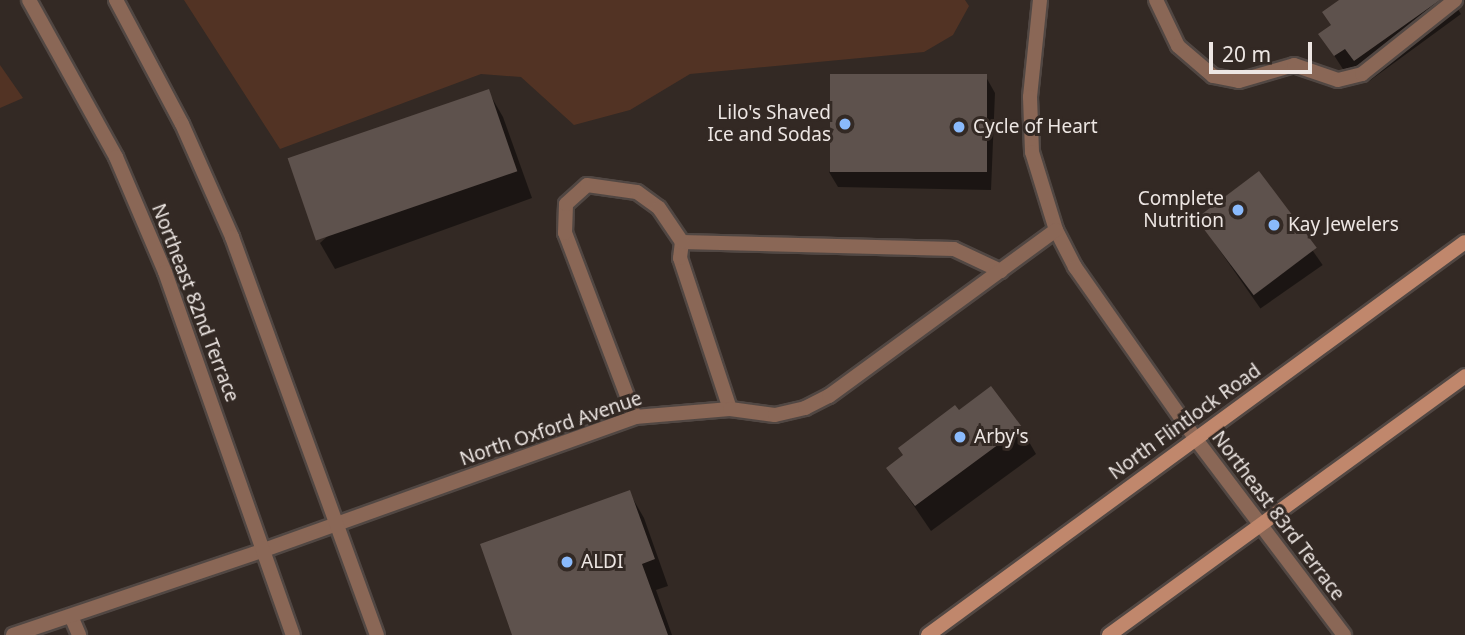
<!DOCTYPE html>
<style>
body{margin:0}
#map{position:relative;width:1465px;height:635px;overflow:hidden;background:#332924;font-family:"Noto Sans",sans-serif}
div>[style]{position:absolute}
.green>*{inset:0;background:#523324}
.shadow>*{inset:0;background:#0007;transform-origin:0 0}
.building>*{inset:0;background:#5e524d;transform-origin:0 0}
.roads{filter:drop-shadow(2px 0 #514743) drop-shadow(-2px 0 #514743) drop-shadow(0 2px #514743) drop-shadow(0 -2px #514743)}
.service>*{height:14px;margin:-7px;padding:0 7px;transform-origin:7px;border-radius:7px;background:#8a6756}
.minor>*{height:14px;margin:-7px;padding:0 7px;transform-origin:7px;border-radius:7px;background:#8a6756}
.tertiary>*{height:14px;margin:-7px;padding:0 7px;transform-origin:7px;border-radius:7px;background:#8a6756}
.secondary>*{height:14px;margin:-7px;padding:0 7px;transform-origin:7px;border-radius:7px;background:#c0876c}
.dots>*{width:19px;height:19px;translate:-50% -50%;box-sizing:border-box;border:4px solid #332924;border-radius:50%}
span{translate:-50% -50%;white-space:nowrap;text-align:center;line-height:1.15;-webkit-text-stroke:6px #332924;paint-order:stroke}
.poi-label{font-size:19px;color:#ede6e3}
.right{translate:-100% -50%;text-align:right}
.left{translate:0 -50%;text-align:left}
.street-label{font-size:19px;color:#ede6e3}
.scale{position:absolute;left:1209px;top:42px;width:103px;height:32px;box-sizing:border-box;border:4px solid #ede6e3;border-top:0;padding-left:9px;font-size:21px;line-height:24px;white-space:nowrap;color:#ede6e3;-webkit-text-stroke:5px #332924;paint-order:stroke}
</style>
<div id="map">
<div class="green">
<i style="clip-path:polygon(184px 0,965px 0,969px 6px,953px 35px,924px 52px,690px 74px,630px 110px,574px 125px,521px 77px,481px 74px,280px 149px)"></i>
<i style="clip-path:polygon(0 65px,23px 98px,0 108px)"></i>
</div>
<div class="shadow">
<i style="clip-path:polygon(1342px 0,1452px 0,1461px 14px,1368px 82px,1359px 69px,1348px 77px,1321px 35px,1332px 26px)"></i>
<i style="clip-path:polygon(986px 77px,995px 93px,991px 190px,838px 187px,829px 172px)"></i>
<i style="clip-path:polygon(488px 91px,503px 117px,532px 198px,335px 269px,320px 243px)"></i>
<i style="left:1259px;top:174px;width:111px;height:76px;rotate:55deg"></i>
<i style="clip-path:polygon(1021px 428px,1036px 454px,931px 531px,888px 468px)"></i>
<i style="clip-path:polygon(629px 492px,644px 518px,668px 586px,656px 590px,672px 635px,514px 635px)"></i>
</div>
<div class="building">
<i style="clip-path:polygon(1339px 0,1440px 0,1354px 61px,1345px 49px,1334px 56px,1318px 34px,1331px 25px,1322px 12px)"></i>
<i style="left:830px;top:74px;width:157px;height:98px"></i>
<i style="left:489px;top:89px;width:87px;height:213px;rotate:71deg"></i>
<i style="left:1259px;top:171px;width:96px;height:79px;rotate:53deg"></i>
<i style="clip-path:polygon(991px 386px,1022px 427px,915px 506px,886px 468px,903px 455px,898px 448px,955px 405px,959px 410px)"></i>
<i style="clip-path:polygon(630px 490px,655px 559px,642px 564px,668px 635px,512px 635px,480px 544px)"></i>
</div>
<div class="roads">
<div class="service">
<i style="left:1156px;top:0;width:51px;rotate:64.4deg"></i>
<i style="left:1178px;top:46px;width:46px;rotate:40.6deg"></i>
<i style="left:1213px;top:76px;width:26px;rotate:11deg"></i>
<i style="left:1239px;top:81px;width:57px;rotate:-16.2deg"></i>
<i style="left:1294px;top:65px;width:46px;rotate:18.8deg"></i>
<i style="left:1338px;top:80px;width:25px;rotate:-14deg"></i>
<i style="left:1362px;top:74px;width:119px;rotate:-38.5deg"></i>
<i style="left:730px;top:409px;width:159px;rotate:-108.3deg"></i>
<i style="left:680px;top:258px;width:16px;rotate:-83deg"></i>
<i style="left:682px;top:242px;width:272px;rotate:1.5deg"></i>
<i style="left:954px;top:249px;width:52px;rotate:25.1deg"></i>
<i style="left:635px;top:417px;width:197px;rotate:-110.8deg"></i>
<i style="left:565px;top:233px;width:29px;rotate:-88deg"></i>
<i style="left:566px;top:204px;width:28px;rotate:-42deg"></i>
<i style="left:587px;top:185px;width:50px;rotate:8deg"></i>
<i style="left:637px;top:192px;width:27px;rotate:36deg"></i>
<i style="left:659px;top:208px;width:41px;rotate:55.9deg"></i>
<i style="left:71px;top:616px;width:21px;rotate:67deg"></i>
<i style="left:13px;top:635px;width:265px;rotate:-18.7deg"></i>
</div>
<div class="minor">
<i style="left:1040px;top:0;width:98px;rotate:95.9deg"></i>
<i style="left:1030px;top:97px;width:55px;rotate:87.9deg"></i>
<i style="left:1032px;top:152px;width:82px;rotate:72.9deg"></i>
<i style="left:1056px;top:230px;width:42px;rotate:62.8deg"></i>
<i style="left:1075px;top:267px;width:209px;rotate:54.9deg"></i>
<i style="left:1195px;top:438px;width:247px;rotate:52.9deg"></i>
<i style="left:264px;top:550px;width:394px;rotate:-19.7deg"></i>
<i style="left:635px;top:417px;width:95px;rotate:-4.8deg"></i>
<i style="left:730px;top:409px;width:45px;rotate:7.6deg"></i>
<i style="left:775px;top:415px;width:31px;rotate:-13deg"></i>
<i style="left:805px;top:408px;width:27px;rotate:-27deg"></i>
<i style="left:829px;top:396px;width:281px;rotate:-36.2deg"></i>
</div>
<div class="tertiary">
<i style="left:29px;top:0;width:179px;rotate:61deg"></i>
<i style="left:116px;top:157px;width:125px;rotate:66.9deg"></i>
<i style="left:165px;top:272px;width:385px;rotate:70.6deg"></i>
<i style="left:116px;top:0;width:140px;rotate:62deg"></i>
<i style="left:182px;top:124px;width:124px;rotate:66.1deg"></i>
<i style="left:232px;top:237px;width:424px;rotate:70deg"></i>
</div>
<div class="secondary">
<i style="left:928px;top:635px;width:665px;rotate:-36.2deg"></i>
<i style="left:1109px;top:635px;width:440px;rotate:-36deg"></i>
</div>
</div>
<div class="dots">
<i style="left:845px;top:124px;background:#8abafc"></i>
<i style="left:959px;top:127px;background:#8abafc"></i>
<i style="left:1238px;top:210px;background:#8abafc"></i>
<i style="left:1274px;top:225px;background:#8abafc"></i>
<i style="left:960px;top:437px;background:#8abafc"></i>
<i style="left:567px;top:562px;background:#8abafc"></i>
</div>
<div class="poi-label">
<span class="right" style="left:831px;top:124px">Lilo's Shaved<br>Ice and Sodas</span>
<span class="left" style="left:973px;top:127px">Cycle of Heart</span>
<span class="right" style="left:1224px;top:210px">Complete<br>Nutrition</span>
<span class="left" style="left:1288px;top:225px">Kay Jewelers</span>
<span class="left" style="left:974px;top:437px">Arby's</span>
<span class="left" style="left:581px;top:562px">ALDI</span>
</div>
<div class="street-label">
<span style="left:195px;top:303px;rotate:69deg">Northeast 82nd Terrace</span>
<span style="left:1185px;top:422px;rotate:-36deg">North Flintlock Road</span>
<span style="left:551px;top:429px;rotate:-19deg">North Oxford Avenue</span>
<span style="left:1278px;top:516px;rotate:53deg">Northeast 83rd Terrace</span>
</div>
<div class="scale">20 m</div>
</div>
